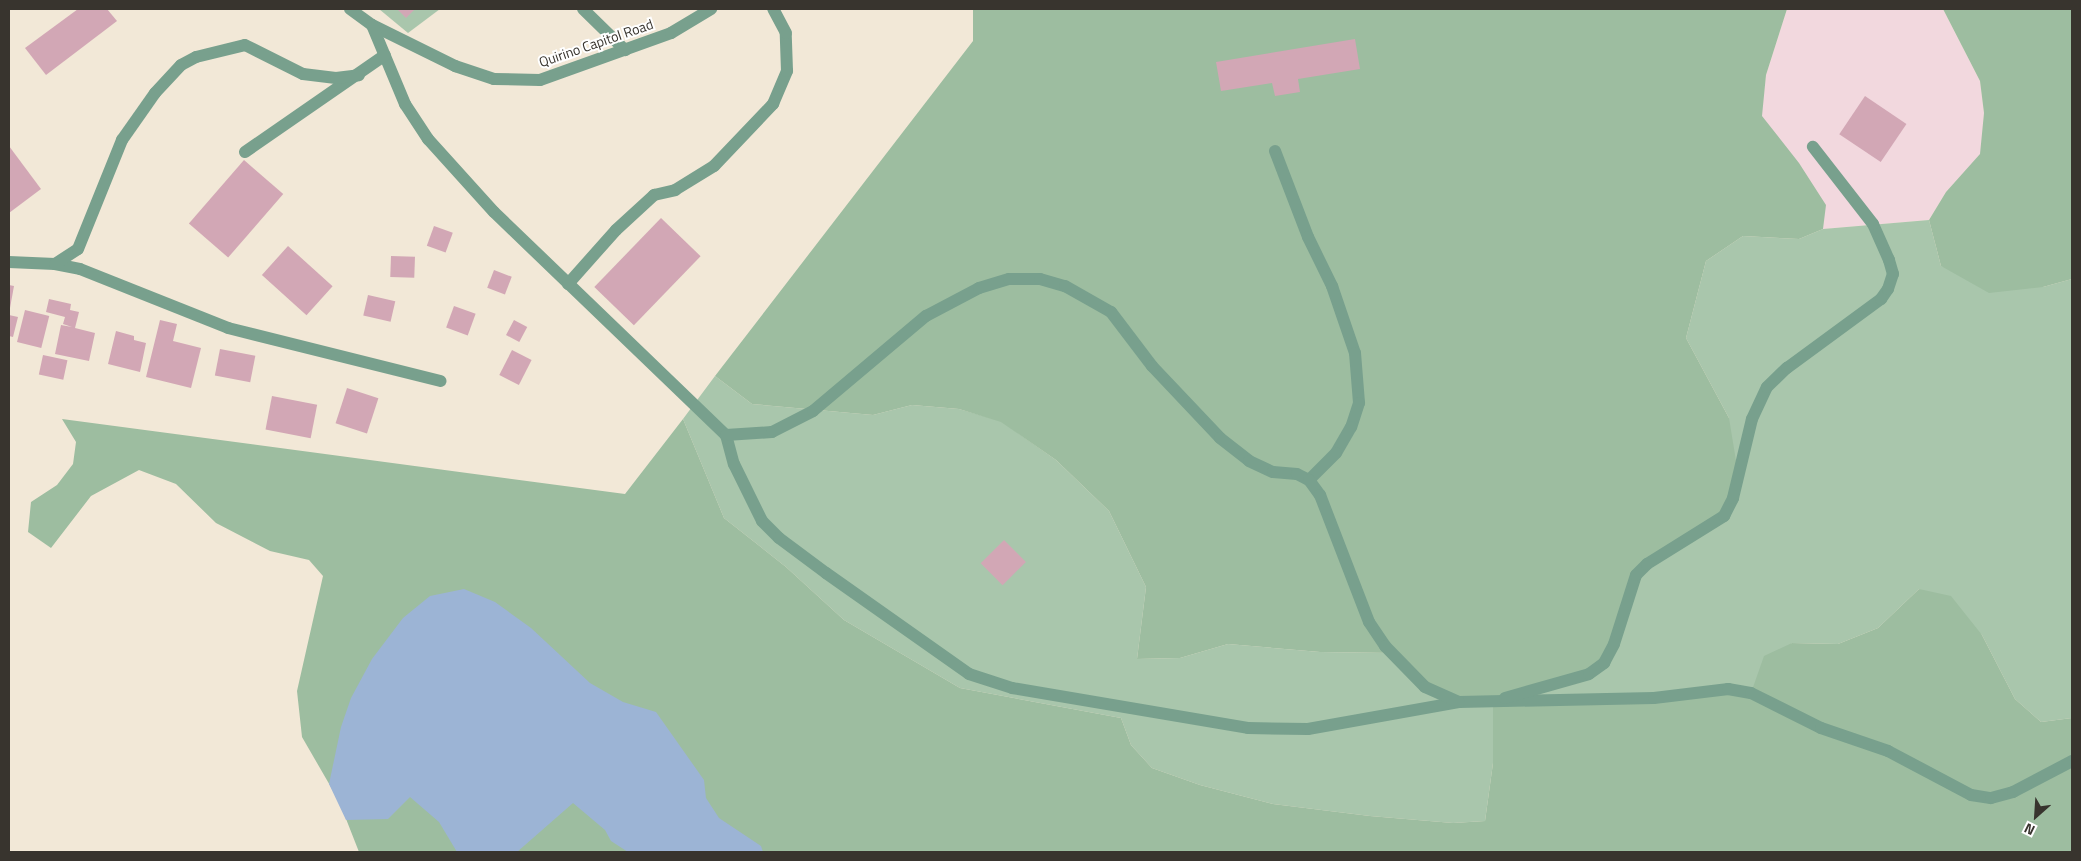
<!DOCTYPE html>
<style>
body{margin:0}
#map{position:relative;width:2081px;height:861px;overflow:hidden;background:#f2e8d7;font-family:"Titillium Web",sans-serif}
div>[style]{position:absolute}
.commercial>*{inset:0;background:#f2d8de}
.green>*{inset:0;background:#a9c6ac}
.forest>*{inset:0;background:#9dbda0}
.water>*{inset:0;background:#9cb4d5}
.building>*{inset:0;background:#d2a7b5;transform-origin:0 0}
.minor>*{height:12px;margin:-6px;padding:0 6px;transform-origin:6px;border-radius:6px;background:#78a08d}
span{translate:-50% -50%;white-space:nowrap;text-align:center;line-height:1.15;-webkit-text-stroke:4px #fff;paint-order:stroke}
.street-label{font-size:14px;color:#38342e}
.frame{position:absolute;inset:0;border:10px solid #38342e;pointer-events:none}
.north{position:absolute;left:2011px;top:791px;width:50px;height:50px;-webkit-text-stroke:4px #fff;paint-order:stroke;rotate:206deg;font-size:14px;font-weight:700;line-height:20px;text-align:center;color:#38342e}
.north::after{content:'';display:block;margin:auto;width:18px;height:22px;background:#38342e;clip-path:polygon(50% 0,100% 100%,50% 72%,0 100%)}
</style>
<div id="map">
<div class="commercial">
<i style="clip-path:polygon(1787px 9px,1943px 9px,1980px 81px,1984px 113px,1981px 154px,1946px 192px,1929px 220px,1823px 229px,1825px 205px,1761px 116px,1766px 75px)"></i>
</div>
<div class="green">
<i style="clip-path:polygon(379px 9px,440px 9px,408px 33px)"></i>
<i style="clip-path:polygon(1929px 220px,1941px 266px,2043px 287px,2072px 279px,2072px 718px,2041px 722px,2015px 699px,1982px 635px,1919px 589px,1878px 628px,1838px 644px,1792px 643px,1751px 693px,1493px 702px,1493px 763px,1485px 821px,1453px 823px,1370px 816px,1273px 804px,1200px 785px,1152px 768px,1131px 745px,1121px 718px,960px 688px,844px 620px,786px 567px,724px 518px,683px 419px,715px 376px,752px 404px,873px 415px,912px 405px,959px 409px,1001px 421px,1056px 460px,1109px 511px,1146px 587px,1137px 659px,1180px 658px,1228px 644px,1320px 652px,1391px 653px,1629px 595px,1729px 418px,1686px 338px,1706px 261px,1743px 236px,1799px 239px,1823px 229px)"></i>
</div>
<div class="forest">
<i style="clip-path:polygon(973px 9px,1787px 9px,1766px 75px,1762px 116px,1799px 163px,1826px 205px,1823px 229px,1799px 239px,1743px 236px,1706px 261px,1686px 338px,1729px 418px,1738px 473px,1724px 516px,1647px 564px,1604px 663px,1496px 701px,1751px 693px,1764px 656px,1792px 643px,1838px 644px,1878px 628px,1919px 589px,1951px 596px,1982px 635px,2015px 699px,2041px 722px,2072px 718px,2072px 852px,359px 852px,339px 801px,302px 737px,297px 691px,323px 576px,309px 560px,270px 551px,216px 523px,176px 484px,139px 470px,91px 496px,51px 548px,28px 532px,31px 502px,57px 485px,73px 464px,76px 442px,62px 419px,625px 494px,683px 419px,724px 518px,786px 567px,844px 620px,960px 688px,1121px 718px,1131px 745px,1152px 768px,1200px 785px,1273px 804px,1370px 816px,1453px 823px,1485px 821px,1493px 763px,1493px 702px,1459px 702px,1425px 687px,1391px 653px,1320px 652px,1228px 644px,1180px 658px,1137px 659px,1146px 587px,1109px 511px,1056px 460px,1001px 422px,959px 409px,912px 405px,873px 415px,752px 404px,715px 376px,973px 41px)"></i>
<i style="clip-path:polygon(1943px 9px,2072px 9px,2072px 279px,2043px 287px,1989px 293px,1941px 266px,1929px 220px,1946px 192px,1980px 154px,1984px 113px,1980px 81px)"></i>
</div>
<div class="water">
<i style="clip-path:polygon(464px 589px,495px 602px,531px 628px,590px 683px,623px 702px,656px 712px,704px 780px,706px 798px,719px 818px,761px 846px,763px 852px,628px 852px,611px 841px,605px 830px,573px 803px,517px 852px,457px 852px,439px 822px,410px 797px,388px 819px,346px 820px,329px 784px,341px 727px,351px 698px,372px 659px,403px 618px,430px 596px)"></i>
</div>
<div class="building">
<i style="clip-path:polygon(78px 9px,107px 9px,117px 21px,46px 75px,25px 48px)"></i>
<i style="clip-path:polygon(397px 9px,415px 9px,406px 18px)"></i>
<i style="clip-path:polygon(1355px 39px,1360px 69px,1298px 79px,1300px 92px,1275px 96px,1272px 83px,1221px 91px,1216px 62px)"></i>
<i style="left:1865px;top:96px;width:50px;height:46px;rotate:34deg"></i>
<i style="clip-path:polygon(9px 146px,41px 189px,9px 213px)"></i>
<i style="left:244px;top:160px;width:52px;height:84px;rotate:41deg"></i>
<i style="left:661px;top:218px;width:55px;height:96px;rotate:44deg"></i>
<i style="left:434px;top:226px;width:20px;height:21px;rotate:20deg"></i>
<i style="left:288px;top:246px;width:60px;height:39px;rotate:42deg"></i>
<i style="left:391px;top:256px;width:24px;height:21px;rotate:2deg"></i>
<i style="left:494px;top:270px;width:19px;height:19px;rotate:21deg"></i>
<i style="clip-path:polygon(9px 285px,14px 286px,10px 308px,9px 307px)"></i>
<i style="left:368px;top:295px;width:28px;height:21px;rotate:13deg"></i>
<i style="clip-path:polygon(49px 299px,71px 304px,70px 310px,79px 312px,75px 328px,95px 333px,89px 361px,55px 354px,61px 325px,72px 327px,63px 324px,65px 317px,46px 312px)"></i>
<i style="left:454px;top:306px;width:23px;height:23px;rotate:20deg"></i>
<i style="left:25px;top:310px;width:25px;height:33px;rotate:14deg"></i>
<i style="clip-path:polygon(9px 315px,18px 317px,13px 337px,9px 336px)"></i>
<i style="clip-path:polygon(160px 320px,177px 324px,173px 341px,201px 348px,191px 388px,146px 377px)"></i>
<i style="left:514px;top:320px;width:15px;height:17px;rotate:28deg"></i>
<i style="clip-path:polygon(116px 331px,134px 336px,134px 340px,146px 343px,140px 372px,108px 364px)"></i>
<i style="left:220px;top:349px;width:36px;height:27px;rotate:11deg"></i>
<i style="left:512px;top:350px;width:22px;height:28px;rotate:27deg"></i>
<i style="left:43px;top:355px;width:25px;height:20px;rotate:12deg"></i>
<i style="left:347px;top:388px;width:33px;height:37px;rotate:18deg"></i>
<i style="left:272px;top:396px;width:46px;height:34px;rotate:11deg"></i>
<i style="left:1004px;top:540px;width:31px;height:33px;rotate:45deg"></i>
</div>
<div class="minor">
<i style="left:350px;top:9px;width:27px;rotate:36deg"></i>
<i style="left:372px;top:25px;width:93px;rotate:26.3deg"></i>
<i style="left:455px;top:66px;width:41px;rotate:18.4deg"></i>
<i style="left:494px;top:79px;width:46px;rotate:1.2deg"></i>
<i style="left:540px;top:80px;width:139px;rotate:-19.7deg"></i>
<i style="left:671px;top:33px;width:47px;rotate:-31deg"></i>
<i style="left:583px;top:9px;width:59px;rotate:44.3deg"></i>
<i style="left:372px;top:25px;width:86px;rotate:67.3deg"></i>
<i style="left:405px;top:104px;width:42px;rotate:56.7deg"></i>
<i style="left:428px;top:139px;width:98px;rotate:47.9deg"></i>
<i style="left:494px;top:212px;width:322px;rotate:43.9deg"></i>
<i style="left:726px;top:435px;width:30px;rotate:75deg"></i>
<i style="left:734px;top:464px;width:64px;rotate:63.8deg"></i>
<i style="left:762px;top:521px;width:24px;rotate:45deg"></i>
<i style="left:779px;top:538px;width:59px;rotate:36.7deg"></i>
<i style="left:826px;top:573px;width:175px;rotate:35.2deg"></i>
<i style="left:969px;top:674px;width:45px;rotate:18deg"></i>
<i style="left:1012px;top:688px;width:239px;rotate:9.6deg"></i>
<i style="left:1248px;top:728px;width:60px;rotate:1deg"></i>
<i style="left:1308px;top:729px;width:153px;rotate:-10.1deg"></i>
<i style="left:1459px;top:702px;width:195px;rotate:-1.2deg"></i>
<i style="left:1654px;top:698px;width:75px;rotate:-6.9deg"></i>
<i style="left:1728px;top:689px;width:23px;rotate:10deg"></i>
<i style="left:1751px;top:693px;width:78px;rotate:26.6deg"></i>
<i style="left:1821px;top:728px;width:71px;rotate:18.9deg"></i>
<i style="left:1888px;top:751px;width:94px;rotate:27.9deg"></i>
<i style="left:1971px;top:795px;width:20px;rotate:9deg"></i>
<i style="left:1991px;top:798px;width:23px;rotate:-15deg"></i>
<i style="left:2013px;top:792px;width:67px;rotate:-27.7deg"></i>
<i style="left:1275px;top:151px;width:92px;rotate:69deg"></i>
<i style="left:1308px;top:237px;width:55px;rotate:63.9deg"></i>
<i style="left:1332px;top:286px;width:71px;rotate:71.1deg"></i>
<i style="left:1355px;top:353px;width:50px;rotate:85.4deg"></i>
<i style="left:1359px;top:403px;width:25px;rotate:108deg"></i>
<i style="left:1351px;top:427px;width:30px;rotate:120deg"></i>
<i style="left:1336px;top:453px;width:38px;rotate:135deg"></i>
<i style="left:245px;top:152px;width:170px;rotate:-34.7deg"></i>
<i style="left:9px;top:262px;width:46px;rotate:2.5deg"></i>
<i style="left:55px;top:264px;width:25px;rotate:11deg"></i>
<i style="left:80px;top:269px;width:159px;rotate:21.7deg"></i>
<i style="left:228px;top:328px;width:219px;rotate:14deg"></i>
<i style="left:55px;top:264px;width:27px;rotate:-33deg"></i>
<i style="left:78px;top:249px;width:118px;rotate:-68deg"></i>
<i style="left:122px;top:140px;width:57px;rotate:-54.9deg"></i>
<i style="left:155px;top:93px;width:38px;rotate:-47deg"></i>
<i style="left:181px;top:65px;width:17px;rotate:-28deg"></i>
<i style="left:196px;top:57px;width:50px;rotate:-13.8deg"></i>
<i style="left:245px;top:45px;width:65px;rotate:26.6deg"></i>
<i style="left:303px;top:74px;width:33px;rotate:7deg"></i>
<i style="left:336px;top:78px;width:23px;rotate:-7deg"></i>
<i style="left:568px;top:284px;width:72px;rotate:-48.4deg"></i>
<i style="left:616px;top:230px;width:52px;rotate:-42.6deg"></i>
<i style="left:654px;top:195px;width:22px;rotate:-13deg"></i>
<i style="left:675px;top:190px;width:46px;rotate:-31.6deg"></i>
<i style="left:714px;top:166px;width:86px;rotate:-46.4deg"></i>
<i style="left:773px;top:104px;width:36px;rotate:-67deg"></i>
<i style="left:787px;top:71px;width:38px;rotate:-92deg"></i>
<i style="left:786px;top:33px;width:27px;rotate:-118deg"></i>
<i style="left:726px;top:435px;width:46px;rotate:-3.7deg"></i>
<i style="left:772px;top:432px;width:46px;rotate:-27.1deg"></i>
<i style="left:813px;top:411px;width:148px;rotate:-40.1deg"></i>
<i style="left:926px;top:316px;width:60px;rotate:-27.8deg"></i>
<i style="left:979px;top:288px;width:31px;rotate:-17deg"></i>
<i style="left:1009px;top:279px;width:31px"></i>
<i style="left:1040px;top:279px;width:26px;rotate:16deg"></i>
<i style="left:1065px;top:286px;width:53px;rotate:29.5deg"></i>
<i style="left:1111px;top:312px;width:68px;rotate:52.8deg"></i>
<i style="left:1152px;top:366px;width:99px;rotate:46.6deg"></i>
<i style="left:1220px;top:438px;width:37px;rotate:38deg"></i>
<i style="left:1249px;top:461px;width:26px;rotate:25deg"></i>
<i style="left:1273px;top:472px;width:24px;rotate:5deg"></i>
<i style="left:1297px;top:474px;width:13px;rotate:27deg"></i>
<i style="left:1309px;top:480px;width:19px;rotate:54deg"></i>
<i style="left:1320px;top:495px;width:136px;rotate:68.9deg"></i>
<i style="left:1369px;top:622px;width:29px;rotate:56deg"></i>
<i style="left:1385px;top:646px;width:57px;rotate:45.7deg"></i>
<i style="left:1425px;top:687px;width:37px;rotate:24deg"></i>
<i style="left:1505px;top:698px;width:87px;rotate:-15.9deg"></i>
<i style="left:1589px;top:674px;width:19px;rotate:-36deg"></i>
<i style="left:1604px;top:663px;width:21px;rotate:-62deg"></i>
<i style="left:1614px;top:644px;width:72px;rotate:-72.3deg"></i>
<i style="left:1636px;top:575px;width:16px;rotate:-45deg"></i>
<i style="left:1647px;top:564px;width:91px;rotate:-31.9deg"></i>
<i style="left:1724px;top:516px;width:20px;rotate:-63deg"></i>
<i style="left:1733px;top:498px;width:81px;rotate:-76.5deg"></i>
<i style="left:1752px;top:419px;width:35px;rotate:-65deg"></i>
<i style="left:1767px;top:387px;width:28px;rotate:-44deg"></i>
<i style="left:1787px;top:368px;width:117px;rotate:-36.3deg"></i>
<i style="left:1881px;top:299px;width:12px;rotate:-55deg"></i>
<i style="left:1888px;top:289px;width:16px;rotate:-72deg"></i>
<i style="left:1893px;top:274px;width:15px;rotate:-106deg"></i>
<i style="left:1889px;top:260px;width:39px;rotate:-114deg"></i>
<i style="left:1873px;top:224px;width:98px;rotate:-127.9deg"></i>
</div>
<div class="street-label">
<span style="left:596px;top:43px;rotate:-19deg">Quirino Capitol Road</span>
</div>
<div class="frame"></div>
<div class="north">N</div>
</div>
